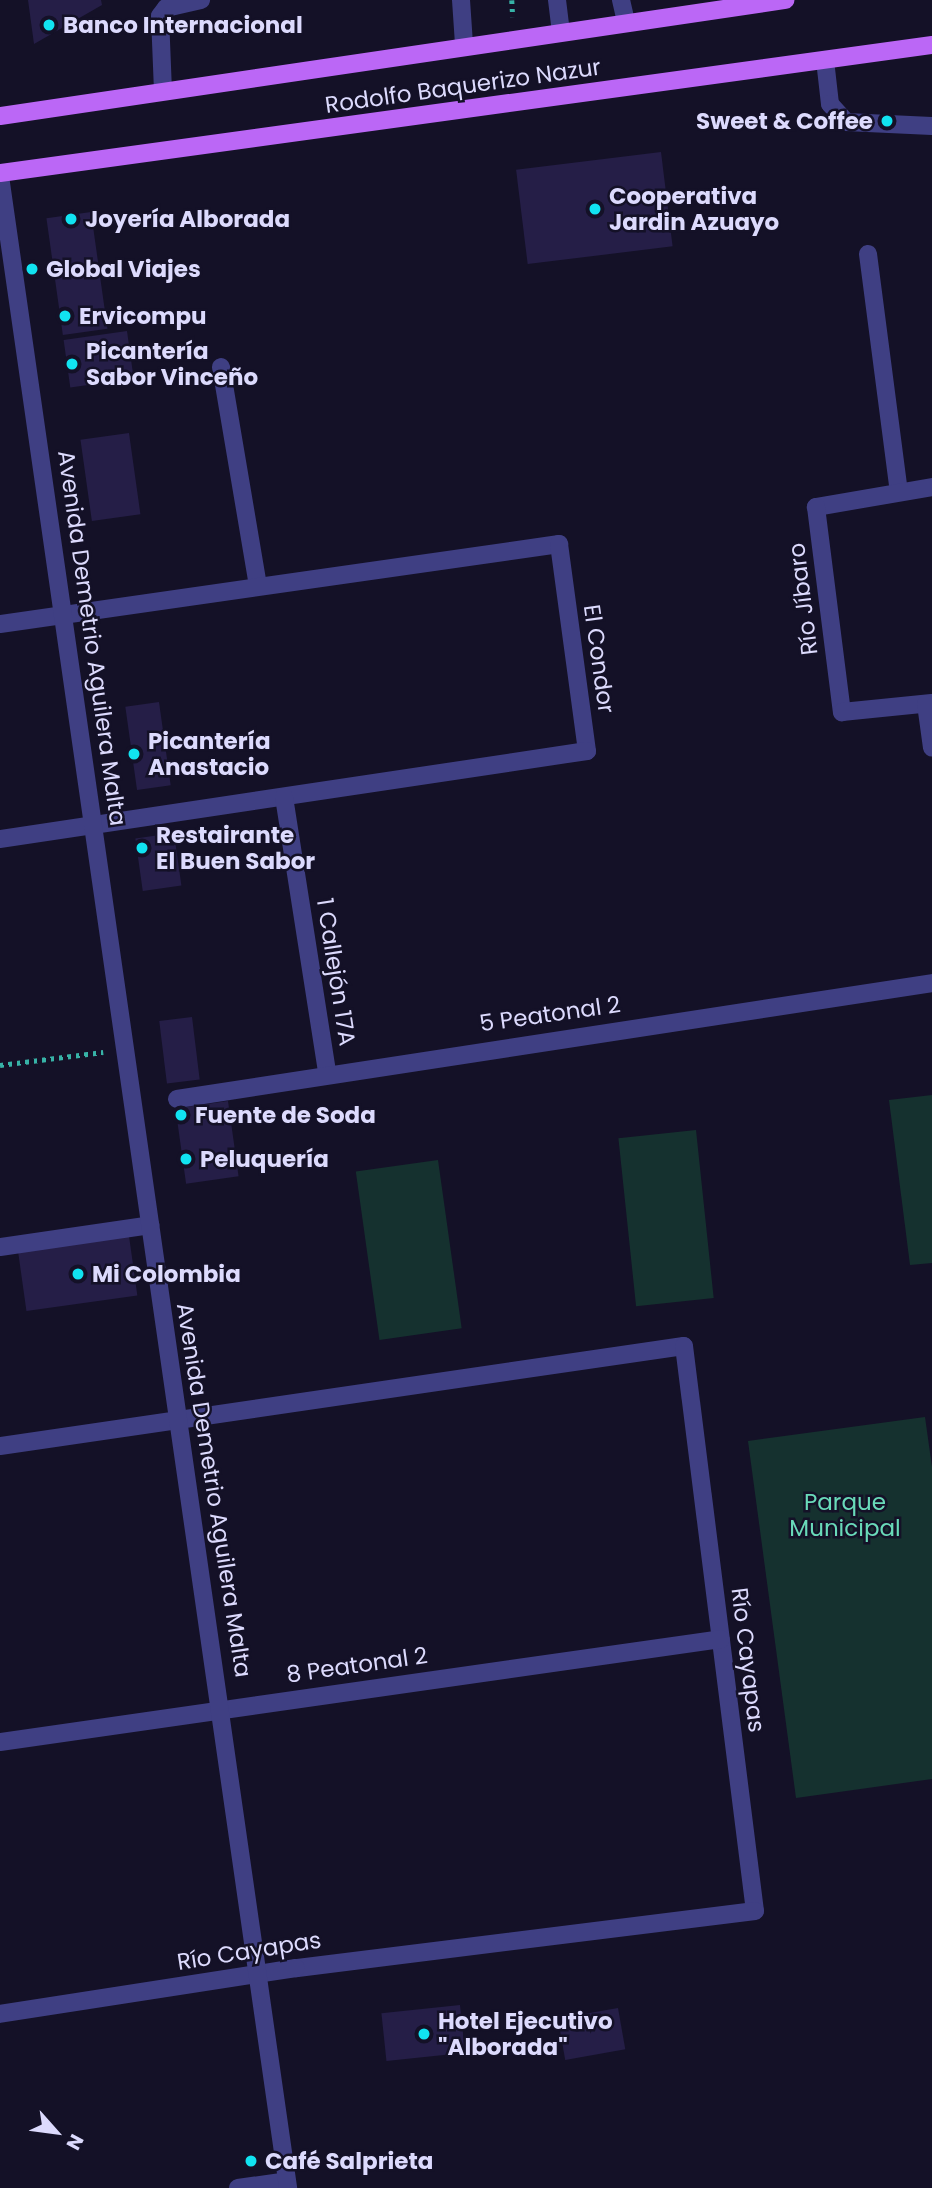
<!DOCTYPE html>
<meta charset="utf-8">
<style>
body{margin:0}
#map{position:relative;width:932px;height:2188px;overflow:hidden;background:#141127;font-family:Poppins,sans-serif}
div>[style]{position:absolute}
.green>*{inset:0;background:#15312f;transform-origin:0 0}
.building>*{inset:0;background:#251e47;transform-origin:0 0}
.path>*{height:4.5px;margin-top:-2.25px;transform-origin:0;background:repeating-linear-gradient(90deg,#37b3a7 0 3.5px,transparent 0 8.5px)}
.service>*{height:18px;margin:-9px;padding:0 9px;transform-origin:9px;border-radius:9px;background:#3f3f83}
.minor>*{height:18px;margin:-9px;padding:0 9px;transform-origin:9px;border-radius:9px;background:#3f3f83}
.tertiary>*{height:18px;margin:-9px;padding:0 9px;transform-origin:9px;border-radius:9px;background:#3f3f83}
.primary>*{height:18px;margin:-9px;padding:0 9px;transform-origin:9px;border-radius:9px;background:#bb67f6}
.dots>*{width:19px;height:19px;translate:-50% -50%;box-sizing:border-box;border:4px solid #141127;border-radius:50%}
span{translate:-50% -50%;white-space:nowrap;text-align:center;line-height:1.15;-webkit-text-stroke:5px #141127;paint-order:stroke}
.poi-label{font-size:23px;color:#dcdafd;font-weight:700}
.left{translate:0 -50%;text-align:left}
.right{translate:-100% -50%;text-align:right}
.street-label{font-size:23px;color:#dcdafd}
.park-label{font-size:23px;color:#69dab9}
.north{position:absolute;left:21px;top:2097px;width:70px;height:70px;-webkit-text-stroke:5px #141127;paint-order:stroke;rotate:118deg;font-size:19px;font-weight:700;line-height:28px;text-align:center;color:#dcdafd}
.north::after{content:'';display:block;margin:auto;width:24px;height:32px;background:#dcdafd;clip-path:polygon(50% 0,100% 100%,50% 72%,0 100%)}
</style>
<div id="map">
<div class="green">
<i style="clip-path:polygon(932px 1095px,932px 1263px,910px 1265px,889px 1100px)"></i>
<i style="left:696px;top:1130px;width:169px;height:78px;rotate:84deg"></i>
<i style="left:438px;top:1160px;width:170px;height:83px;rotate:82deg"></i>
<i style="clip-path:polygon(925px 1417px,932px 1467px,932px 1779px,796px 1798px,748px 1441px)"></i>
</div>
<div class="building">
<i style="clip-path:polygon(28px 0,101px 0,102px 5px,34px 44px)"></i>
<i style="left:661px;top:152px;width:95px;height:146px;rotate:83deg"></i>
<i style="left:91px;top:212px;width:118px;height:45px;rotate:82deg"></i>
<i style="left:127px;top:331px;width:48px;height:64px;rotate:82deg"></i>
<i style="left:129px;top:433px;width:82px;height:49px;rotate:82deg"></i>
<i style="left:159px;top:702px;width:84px;height:34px;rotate:82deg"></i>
<i style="left:174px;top:833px;width:53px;height:39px;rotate:82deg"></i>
<i style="left:192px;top:1017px;width:63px;height:33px;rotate:83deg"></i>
<i style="left:228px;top:1101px;width:76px;height:53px;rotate:82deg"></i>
<i style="left:129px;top:1236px;width:60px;height:112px;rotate:82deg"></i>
<i style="left:460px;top:2005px;width:48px;height:79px;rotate:84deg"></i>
<i style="left:618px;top:2008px;width:42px;height:61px;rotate:80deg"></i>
</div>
<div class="path">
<i style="left:512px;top:0;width:17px;rotate:87deg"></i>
<i style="left:0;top:1065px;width:104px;rotate:-7.2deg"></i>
</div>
<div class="service">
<i style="left:461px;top:0;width:44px;rotate:86.1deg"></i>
<i style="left:557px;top:0;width:31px;rotate:83deg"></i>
<i style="left:621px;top:0;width:23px;rotate:77deg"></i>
<i style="left:825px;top:60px;width:44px;rotate:83.5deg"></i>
<i style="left:830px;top:104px;width:24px;rotate:48deg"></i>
<i style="left:846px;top:122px;width:86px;rotate:2.7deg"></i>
<i style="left:163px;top:91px;width:75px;rotate:-92.3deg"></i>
<i style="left:160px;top:16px;width:10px;rotate:-53deg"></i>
<i style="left:166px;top:8px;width:36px;rotate:-13deg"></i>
</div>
<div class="minor">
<i style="left:868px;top:254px;width:240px;rotate:82.6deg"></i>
<i style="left:221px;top:367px;width:222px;rotate:80.4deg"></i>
<i style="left:932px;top:487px;width:118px;rotate:170.2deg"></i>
<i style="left:816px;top:507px;width:207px;rotate:82.8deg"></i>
<i style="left:842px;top:712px;width:90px;rotate:-5.7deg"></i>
<i style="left:0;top:624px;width:565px;rotate:-8.14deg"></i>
<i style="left:559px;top:544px;width:209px;rotate:82.3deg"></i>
<i style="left:587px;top:751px;width:594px;rotate:171.47deg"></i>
<i style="left:926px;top:704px;width:44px;rotate:82.2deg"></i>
<i style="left:284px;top:797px;width:277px;rotate:81.1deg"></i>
<i style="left:177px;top:1099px;width:764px;rotate:-8.73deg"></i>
<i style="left:0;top:1247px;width:152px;rotate:-8.3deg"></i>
<i style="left:0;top:1446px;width:691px;rotate:-8.32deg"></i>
<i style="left:684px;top:1346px;width:569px;rotate:82.84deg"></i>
<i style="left:755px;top:1911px;width:463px;rotate:172.9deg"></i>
<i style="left:296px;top:1968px;width:300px;rotate:171.2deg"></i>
<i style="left:0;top:1742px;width:728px;rotate:-8.13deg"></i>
<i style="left:238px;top:2188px;width:49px;rotate:-8.1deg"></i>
</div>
<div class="tertiary">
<i style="left:0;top:176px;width:2033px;rotate:81.85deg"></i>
</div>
<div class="primary">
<i style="left:0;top:116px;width:794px;rotate:-8.41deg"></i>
<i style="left:0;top:173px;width:941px;rotate:-7.82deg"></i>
</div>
<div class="dots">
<i style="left:49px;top:25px;background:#11e3f1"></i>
<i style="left:887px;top:121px;background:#11e3f1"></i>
<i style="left:595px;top:209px;background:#11e3f1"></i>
<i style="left:71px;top:219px;background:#11e3f1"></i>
<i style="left:32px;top:269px;background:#11e3f1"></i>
<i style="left:65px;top:316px;background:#11e3f1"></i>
<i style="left:72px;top:364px;background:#11e3f1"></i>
<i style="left:134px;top:754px;background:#11e3f1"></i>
<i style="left:142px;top:848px;background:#11e3f1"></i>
<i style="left:181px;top:1115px;background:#11e3f1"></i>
<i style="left:186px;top:1159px;background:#11e3f1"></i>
<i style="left:78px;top:1274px;background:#11e3f1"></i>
<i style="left:424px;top:2034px;background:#11e3f1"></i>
<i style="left:251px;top:2161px;background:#11e3f1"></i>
</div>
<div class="poi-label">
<span class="left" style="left:63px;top:25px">Banco Internacional</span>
<span class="right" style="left:873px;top:121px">Sweet &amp; Coffee</span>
<span class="left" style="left:609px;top:209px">Cooperativa<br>Jardin Azuayo</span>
<span class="left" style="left:85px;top:219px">Joyería Alborada</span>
<span class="left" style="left:46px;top:269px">Global Viajes</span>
<span class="left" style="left:79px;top:316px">Ervicompu</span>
<span class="left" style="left:86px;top:364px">Picantería<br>Sabor Vinceño</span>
<span class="left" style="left:148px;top:754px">Picantería<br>Anastacio</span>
<span class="left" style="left:156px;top:848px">Restairante<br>El Buen Sabor</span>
<span class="left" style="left:195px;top:1115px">Fuente de Soda</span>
<span class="left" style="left:200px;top:1159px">Peluquería</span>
<span class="left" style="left:92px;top:1274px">Mi Colombia</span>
<span class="left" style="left:438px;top:2034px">Hotel Ejecutivo<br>"Alborada"</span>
<span class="left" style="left:265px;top:2161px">Café Salprieta</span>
</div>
<div class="street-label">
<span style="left:463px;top:86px;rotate:-8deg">Rodolfo Baquerizo Nazur</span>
<span style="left:803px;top:599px;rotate:-97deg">Río Jíbaro</span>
<span style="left:92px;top:638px;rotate:82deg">Avenida Demetrio Aguilera Malta</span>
<span style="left:599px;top:659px;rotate:82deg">El Condor</span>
<span style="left:336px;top:972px;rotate:81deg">1 Callejón 17A</span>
<span style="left:550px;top:1014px;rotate:-8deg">5 Peatonal 2</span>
<span style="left:214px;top:1490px;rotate:81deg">Avenida Demetrio Aguilera Malta</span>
<span style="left:748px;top:1660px;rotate:83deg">Río Cayapas</span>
<span style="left:357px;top:1665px;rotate:-8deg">8 Peatonal 2</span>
<span style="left:249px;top:1951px;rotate:-9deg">Río Cayapas</span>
</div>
<div class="park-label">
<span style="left:845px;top:1515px">Parque<br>Municipal</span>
</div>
<div class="north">N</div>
</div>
